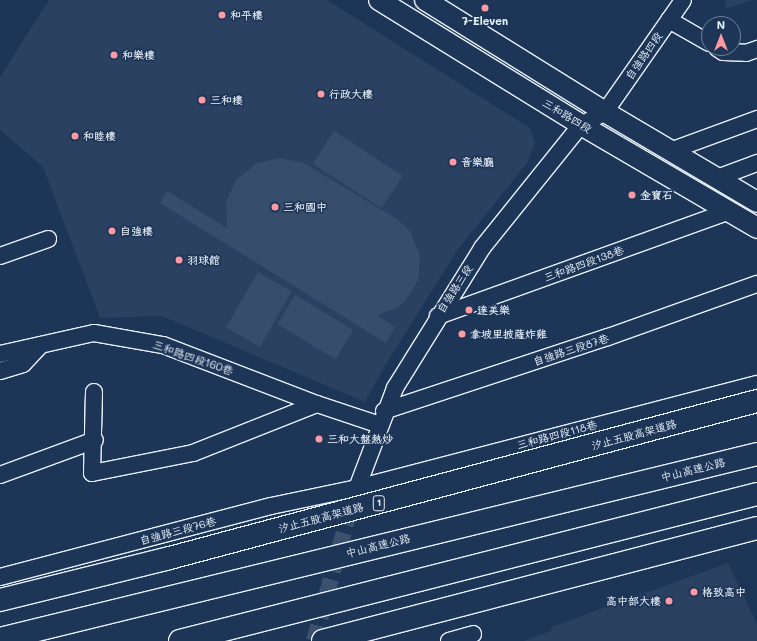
<!DOCTYPE html>
<meta charset="utf-8">
<style>
body{margin:0}
#map{position:relative;width:757px;height:641px;overflow:hidden;background:#1d3557;font-family:Mali,"LXGW WenKai TC",sans-serif}
div>[style]{position:absolute}
.built>*{inset:0;background:#2a4162}
.green>*{inset:0;background:#374d6c;transform-origin:0 0}
.minor-tunnel>*{height:16px;margin-top:-8px;transform-origin:0;background:repeating-linear-gradient(90deg,#3b516f 0 16px,transparent 0 24px)}
.roads{filter:drop-shadow(1px 0 #e8f1f8) drop-shadow(-1px 0 #e8f1f8) drop-shadow(0 1px #e8f1f8) drop-shadow(0 -1px #e8f1f8)}
.minor>*{height:16px;margin:-8px;padding:0 8px;transform-origin:8px;border-radius:8px;background:#1d3557}
.major>*{height:20px;margin:-10px;padding:0 10px;transform-origin:10px;border-radius:10px;background:#1d3557}
.highway>*{height:22px;margin:-11px;padding:0 11px;transform-origin:11px;border-radius:11px;background:#1d3557}
.bridges{filter:drop-shadow(1px 0 #e8f1f8) drop-shadow(-1px 0 #e8f1f8) drop-shadow(0 1px #e8f1f8) drop-shadow(0 -1px #e8f1f8)}
.highway-bridge>*{height:22px;margin:-11px;padding:0 11px;transform-origin:11px;border-radius:11px;background:#1d3557}
.dots>*{width:11px;height:11px;translate:-50% -50%;box-sizing:border-box;border:2px solid #1d3557;border-radius:50%}
span{translate:-50% -50%;white-space:nowrap;text-align:center;line-height:1.15;-webkit-text-stroke:3.5px #1d3557;paint-order:stroke}
.shield-label span{padding:1px 3px;background:#1d3557;border:1px solid;border-radius:3px;-webkit-text-stroke-width:0}
.shield-label{font-size:10px;color:#e8f1f8;font-weight:700}
.poi-label{font-size:11px;color:#e8f1f8;font-weight:700}
.left{translate:0 -50%;text-align:left}
.right{translate:-100% -50%;text-align:right}
.street-label{font-size:11px;color:#e8f1f8}
.north{position:absolute;left:701px;top:16px;width:40px;height:40px;box-sizing:border-box;background:#1d3557;border:1px solid #6e8097;border-radius:50%;rotate:0deg;font-size:11px;font-weight:700;line-height:16px;text-align:center;color:#e8f1f8}
.north::after{content:'';display:block;margin:auto;width:14px;height:18px;background:#ff9aa2;clip-path:polygon(50% 0,100% 100%,50% 72%,0 100%)}
</style>
<div id="map">
<div class="built">
<i style="clip-path:polygon(49px 0,327px 0,530px 128px,535px 143px,527px 163px,459px 248px,386px 364px,365px 402px,162px 316px,100px 318px,43px 167px,0 130px,0 77px)"></i>
<i style="clip-path:polygon(725px 0,752px 0,726px 9px)"></i>
<i style="clip-path:polygon(728px 563px,757px 624px,757px 641px,524px 641px,551px 631px,551px 627px)"></i>
</div>
<div class="green">
<i style="left:334px;top:131px;width:82px;height:39px;rotate:33deg"></i>
<i style="clip-path:polygon(281px 158px,304px 163px,397px 219px,410px 231px,420px 256px,419px 273px,417px 282px,406px 300px,397px 308px,377px 315px,395px 327px,386px 343px,160px 203px,167px 191px,227px 228px,226px 202px,236px 180px,257px 163px)"></i>
<i style="left:258px;top:272px;width:39px;height:64px;rotate:30deg"></i>
<i style="left:295px;top:295px;width:68px;height:34px;rotate:31deg"></i>
</div>
<div class="minor-tunnel">
<i style="left:314px;top:641px;width:144px;rotate:-74.7deg"></i>
</div>
<div class="roads">
<div class="minor">
<i style="left:669px;top:20px;width:46px;rotate:29.9deg"></i>
<i style="left:717px;top:48px;width:7px;rotate:34deg"></i>
<i style="left:723px;top:52px;width:23px;rotate:2deg"></i>
<i style="left:746px;top:53px;width:12px;rotate:-20deg"></i>
<i style="left:670px;top:151px;width:93px;rotate:-20.2deg"></i>
<i style="left:717px;top:178px;width:43px;rotate:-20.6deg"></i>
<i style="left:0;top:256px;width:51px;rotate:-19.5deg"></i>
<i style="left:438px;top:316px;width:309px;rotate:-19.8deg"></i>
<i style="left:0;top:354px;width:96px;rotate:-12.6deg"></i>
<i style="left:94px;top:333px;width:70px;rotate:9.9deg"></i>
<i style="left:163px;top:345px;width:165px;rotate:21deg"></i>
<i style="left:317px;top:404px;width:66px;rotate:18.4deg"></i>
<i style="left:0;top:371px;width:24px;rotate:-17deg"></i>
<i style="left:23px;top:364px;width:26px;rotate:-47deg"></i>
<i style="left:94px;top:392px;width:81px;rotate:91.4deg"></i>
<i style="left:92px;top:473px;width:103px;rotate:-11.2deg"></i>
<i style="left:193px;top:453px;width:133px;rotate:-21.6deg"></i>
<i style="left:384px;top:411px;width:236px;rotate:-18.3deg"></i>
<i style="left:608px;top:337px;width:158px;rotate:-19.6deg"></i>
<i style="left:0;top:475px;width:101px;rotate:-20.2deg"></i>
<i style="left:354px;top:496px;width:116px;rotate:-69.2deg"></i>
<i style="left:395px;top:388px;width:165px;rotate:-58.1deg"></i>
<i style="left:482px;top:248px;width:158px;rotate:-51.2deg"></i>
<i style="left:581px;top:125px;width:27px;rotate:-28deg"></i>
<i style="left:605px;top:112px;width:136px;rotate:-55.1deg"></i>
<i style="left:0;top:577px;width:280px;rotate:-14.7deg"></i>
<i style="left:271px;top:506px;width:88px;rotate:-11.8deg"></i>
<i style="left:357px;top:488px;width:413px;rotate:-14.6deg"></i>
<i style="left:449px;top:641px;width:25px;rotate:-16deg"></i>
</div>
<div class="major">
<i style="left:379px;top:0;width:238px;rotate:31.7deg"></i>
<i style="left:581px;top:125px;width:204px;rotate:30.3deg"></i>
<i style="left:425px;top:0;width:212px;rotate:31.9deg"></i>
<i style="left:605px;top:112px;width:177px;rotate:30.6deg"></i>
</div>
<div class="highway">
<i style="left:0;top:639px;width:779px;rotate:-13.73deg"></i>
<i style="left:180px;top:641px;width:595px;rotate:-14.29deg"></i>
<i style="left:323px;top:641px;width:448px;rotate:-14.6deg"></i>
</div>
</div>
<div class="bridges">
<div class="highway-bridge">
<i style="left:0;top:600px;width:171px;rotate:-13.9deg"></i>
<i style="left:166px;top:559px;width:612px;rotate:-14.97deg"></i>
</div>
</div>
<div class="dots">
<i style="left:485px;top:8px;background:#ff9aa2"></i>
<i style="left:222px;top:15px;background:#ff9aa2"></i>
<i style="left:114px;top:55px;background:#ff9aa2"></i>
<i style="left:321px;top:94px;background:#ff9aa2"></i>
<i style="left:202px;top:100px;background:#ff9aa2"></i>
<i style="left:75px;top:136px;background:#ff9aa2"></i>
<i style="left:453px;top:162px;background:#ff9aa2"></i>
<i style="left:632px;top:195px;background:#ff9aa2"></i>
<i style="left:275px;top:207px;background:#ff9aa2"></i>
<i style="left:112px;top:231px;background:#ff9aa2"></i>
<i style="left:179px;top:260px;background:#ff9aa2"></i>
<i style="left:469px;top:310px;background:#ff9aa2"></i>
<i style="left:462px;top:334px;background:#ff9aa2"></i>
<i style="left:319px;top:439px;background:#ff9aa2"></i>
<i style="left:694px;top:592px;background:#ff9aa2"></i>
<i style="left:669px;top:601px;background:#ff9aa2"></i>
</div>
<div class="shield-label">
<span style="left:379px;top:503px">1</span>
</div>
<div class="poi-label">
<span class="left" style="left:230px;top:15px">和平樓</span>
<span style="left:485px;top:21px">7-Eleven</span>
<span class="left" style="left:122px;top:55px">和樂樓</span>
<span class="left" style="left:329px;top:94px">行政大樓</span>
<span class="left" style="left:210px;top:100px">三和樓</span>
<span class="left" style="left:83px;top:136px">和睦樓</span>
<span class="left" style="left:461px;top:162px">音樂廳</span>
<span class="left" style="left:640px;top:195px">金寶石</span>
<span class="left" style="left:283px;top:207px">三和國中</span>
<span class="left" style="left:120px;top:231px">自強樓</span>
<span class="left" style="left:187px;top:260px">羽球館</span>
<span class="left" style="left:477px;top:310px">達美樂</span>
<span class="left" style="left:470px;top:334px">拿坡里披薩炸雞</span>
<span class="left" style="left:327px;top:439px">三和大盤熱炒</span>
<span class="left" style="left:702px;top:592px">格致高中</span>
<span class="right" style="left:661px;top:601px">高中部大樓</span>
</div>
<div class="street-label">
<span style="left:644px;top:56px;rotate:-55deg">自強路四段</span>
<span style="left:567px;top:116px;rotate:31deg">三和路四段</span>
<span style="left:584px;top:264px;rotate:-20deg">三和路四段138巷</span>
<span style="left:455px;top:289px;rotate:-57deg">自強路三段</span>
<span style="left:571px;top:350px;rotate:-18deg">自強路三段87巷</span>
<span style="left:193px;top:358px;rotate:19deg">三和路四段160巷</span>
<span style="left:557px;top:435px;rotate:-15deg">三和路四段118巷</span>
<span style="left:634px;top:435px;rotate:-15deg">汐止五股高架道路</span>
<span style="left:693px;top:470px;rotate:-14deg">中山高速公路</span>
<span style="left:321px;top:518px;rotate:-15deg">汐止五股高架道路</span>
<span style="left:178px;top:531px;rotate:-15deg">自強路三段76巷</span>
<span style="left:378px;top:546px;rotate:-14deg">中山高速公路</span>
</div>
<div class="north">N</div>
</div>
